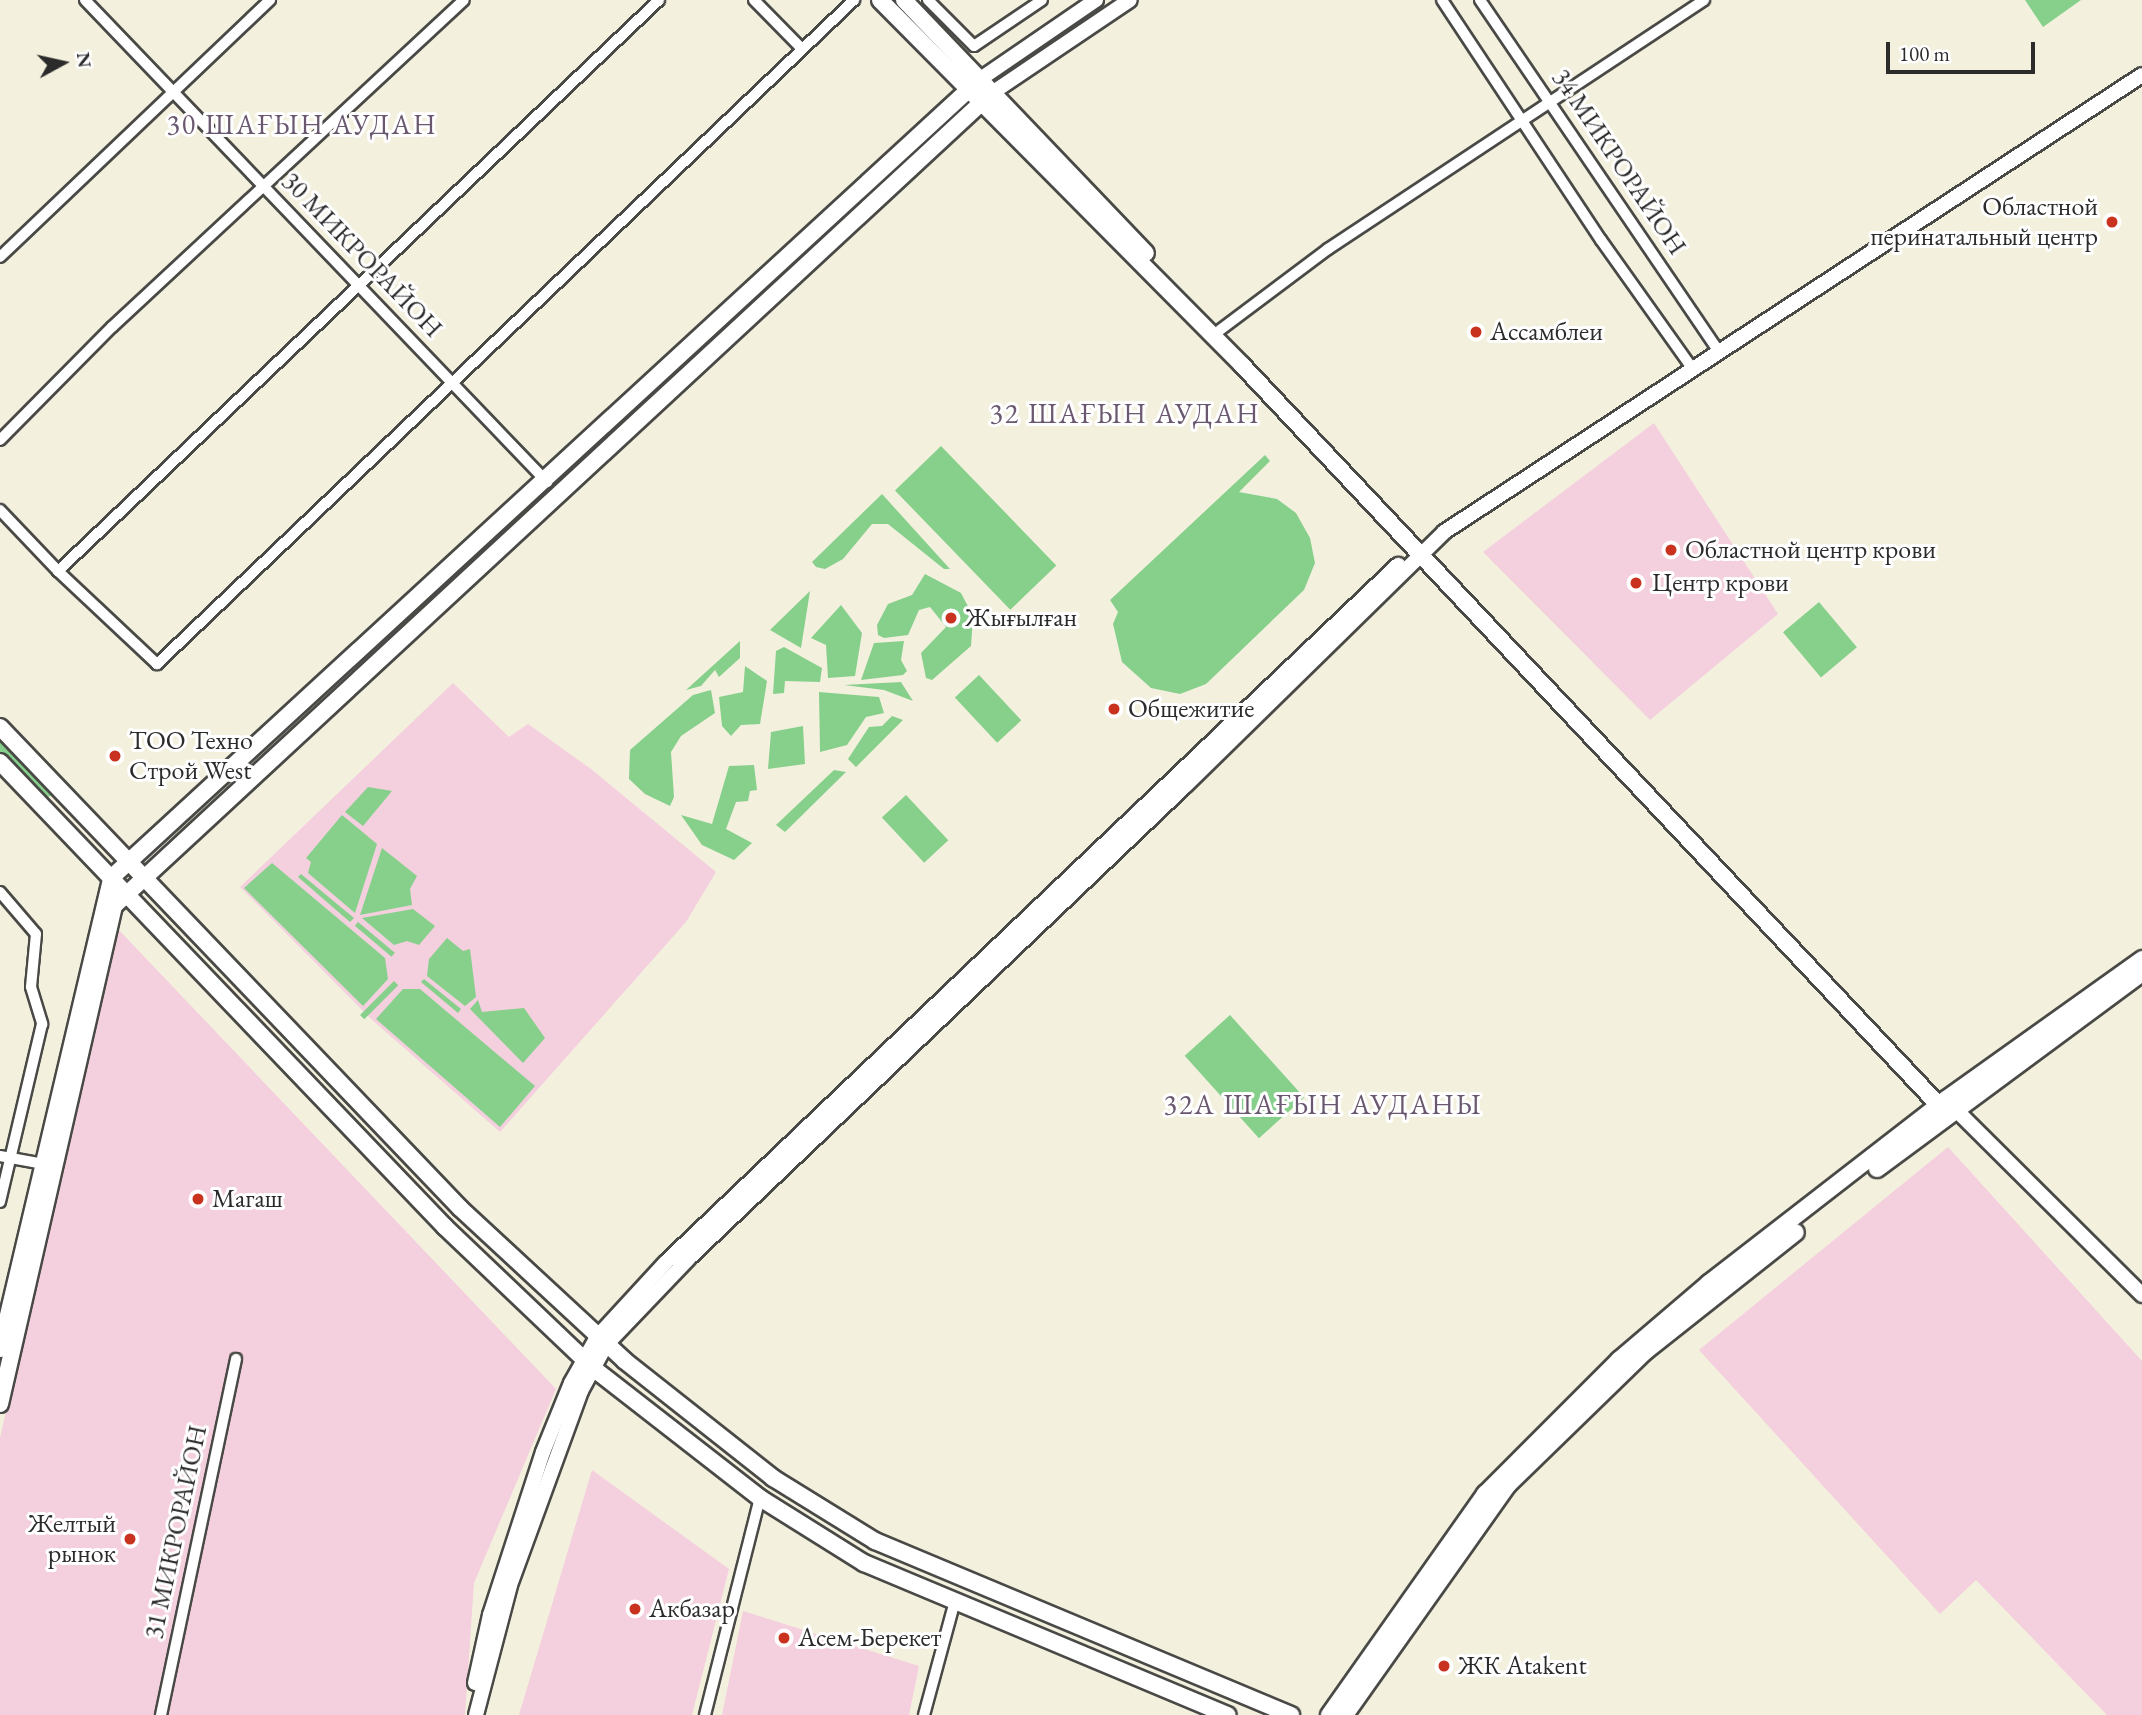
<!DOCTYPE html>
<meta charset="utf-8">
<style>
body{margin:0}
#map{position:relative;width:2142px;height:1715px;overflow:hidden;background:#f4f0de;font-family:"EB Garamond",serif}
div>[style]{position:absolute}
.built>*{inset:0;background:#f4cfde}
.green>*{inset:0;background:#86d08c;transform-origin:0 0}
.roads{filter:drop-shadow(2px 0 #494946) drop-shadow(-2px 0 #494946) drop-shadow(0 2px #494946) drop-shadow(0 -2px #494946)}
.minor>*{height:10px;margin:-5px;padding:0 5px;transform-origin:5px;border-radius:5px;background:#fff}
.tertiary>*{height:14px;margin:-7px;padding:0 7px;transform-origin:7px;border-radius:7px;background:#fff}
.secondary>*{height:16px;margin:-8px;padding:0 8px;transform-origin:8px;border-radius:8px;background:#fff}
.dots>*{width:19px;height:19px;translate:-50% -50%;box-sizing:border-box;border:4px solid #fff;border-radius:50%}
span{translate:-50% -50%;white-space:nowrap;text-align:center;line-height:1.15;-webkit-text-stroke:6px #fff;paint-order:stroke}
.street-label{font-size:26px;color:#2b2b2b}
.poi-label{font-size:26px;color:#2b2b2b}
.right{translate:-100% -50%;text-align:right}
.left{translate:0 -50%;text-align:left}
.neighbourhood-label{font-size:28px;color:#69586f;letter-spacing:2px}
.north{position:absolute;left:28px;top:28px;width:70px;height:70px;-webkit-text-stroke:5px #fff;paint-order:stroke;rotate:82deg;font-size:19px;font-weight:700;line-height:28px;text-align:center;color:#2b2b2b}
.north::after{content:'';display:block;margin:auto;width:24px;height:32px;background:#2b2b2b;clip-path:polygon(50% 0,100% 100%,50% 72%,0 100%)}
.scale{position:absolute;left:1886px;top:42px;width:149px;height:32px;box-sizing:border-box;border:4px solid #2b2b2b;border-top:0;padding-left:9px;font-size:21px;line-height:24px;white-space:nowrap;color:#2b2b2b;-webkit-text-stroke:5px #fff;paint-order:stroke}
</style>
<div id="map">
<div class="built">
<i style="clip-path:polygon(1654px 423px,1778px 614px,1650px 720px,1483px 552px)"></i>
<i style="clip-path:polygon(453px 683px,509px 737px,528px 724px,591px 769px,716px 872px,686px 922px,500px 1132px,370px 1018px,240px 887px)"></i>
<i style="clip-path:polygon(116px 927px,556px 1389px,474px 1583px,465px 1715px,0 1715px,0 1438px)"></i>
<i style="clip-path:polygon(1948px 1147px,2142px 1361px,2142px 1715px,2107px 1715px,1976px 1580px,1940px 1614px,1699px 1350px)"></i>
<i style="clip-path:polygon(592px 1470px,729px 1569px,692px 1715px,519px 1715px)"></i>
<i style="clip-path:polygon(743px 1611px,919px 1666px,909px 1715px,722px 1715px)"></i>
</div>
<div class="green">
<i style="clip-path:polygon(2025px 0,2081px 0,2043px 27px)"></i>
<i style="left:941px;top:446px;width:166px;height:64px;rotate:46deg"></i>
<i style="clip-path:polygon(1265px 455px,1270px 461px,1239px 492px,1277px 499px,1296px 513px,1310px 538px,1315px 563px,1304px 590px,1206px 684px,1180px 694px,1151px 688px,1122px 662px,1113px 624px,1118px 612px,1110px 600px)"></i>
<i style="clip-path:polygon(882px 494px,950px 569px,944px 569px,888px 524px,872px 524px,843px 559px,825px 569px,816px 567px,812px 562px)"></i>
<i style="clip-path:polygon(925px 574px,961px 593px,973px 616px,971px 646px,932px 680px,926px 678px,921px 653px,946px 627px,930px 607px,919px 610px,908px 635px,884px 638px,878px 635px,877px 625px,888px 604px,912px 595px)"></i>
<i style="clip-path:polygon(810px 591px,801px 648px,770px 630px)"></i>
<i style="left:1819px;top:602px;width:59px;height:47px;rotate:50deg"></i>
<i style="clip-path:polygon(841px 605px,862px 633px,855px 676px,828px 678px,826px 645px,811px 638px)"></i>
<i style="clip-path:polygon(740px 641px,740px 658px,719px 677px,715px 670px,701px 686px,686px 690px)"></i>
<i style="clip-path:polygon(904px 641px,901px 660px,907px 671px,903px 675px,861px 680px,874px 643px)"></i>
<i style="clip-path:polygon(784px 647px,822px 668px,820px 682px,785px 681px,784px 693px,773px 694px,776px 651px)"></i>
<i style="clip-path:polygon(745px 666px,767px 681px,760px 724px,741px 725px,731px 736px,722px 726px,719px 697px,743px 692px)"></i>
<i style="left:979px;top:675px;width:62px;height:33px;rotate:47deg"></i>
<i style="clip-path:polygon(901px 682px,913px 701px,884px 690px,844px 685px)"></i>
<i style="clip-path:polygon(711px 690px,715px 713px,681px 736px,671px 752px,674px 797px,670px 806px,645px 794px,629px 779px,630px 750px,693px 695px)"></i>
<i style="clip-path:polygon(819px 692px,879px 697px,884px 713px,866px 717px,847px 745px,820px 752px)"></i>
<i style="clip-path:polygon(892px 716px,903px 720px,856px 767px,848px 759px,869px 727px,882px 726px)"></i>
<i style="clip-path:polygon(803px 726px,805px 764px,768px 769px,771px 732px)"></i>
<i style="clip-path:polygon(0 739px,51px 793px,51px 796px,44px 798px,0 753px)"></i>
<i style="clip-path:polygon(754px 765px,757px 790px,750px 791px,748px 801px,736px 802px,726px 829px,752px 843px,734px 860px,702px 845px,681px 815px,712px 824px,729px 766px)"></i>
<i style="clip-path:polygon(834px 770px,846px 772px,785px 832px,776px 825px)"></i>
<i style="clip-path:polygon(368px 787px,392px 791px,363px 826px,345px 812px)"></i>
<i style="left:906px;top:795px;width:62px;height:33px;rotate:47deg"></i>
<i style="clip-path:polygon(342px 815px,377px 844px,355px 913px,308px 873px,311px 862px,306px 858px)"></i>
<i style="clip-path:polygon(382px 848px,417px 876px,410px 889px,412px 905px,360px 915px)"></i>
<i style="clip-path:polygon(272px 863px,385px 958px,388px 979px,363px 1006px,244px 888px)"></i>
<i style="clip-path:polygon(301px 874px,354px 918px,350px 922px,298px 877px)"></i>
<i style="clip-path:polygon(413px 909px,435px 926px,419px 945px,407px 941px,394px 945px,362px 918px)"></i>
<i style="left:358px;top:922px;width:48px;height:5px;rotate:40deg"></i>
<i style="clip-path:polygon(447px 938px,463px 951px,470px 949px,476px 997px,465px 1006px,427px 976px,429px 959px)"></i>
<i style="clip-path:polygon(424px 979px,461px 1009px,458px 1013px,421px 982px)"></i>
<i style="left:394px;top:981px;width:6px;height:48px;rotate:45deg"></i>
<i style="clip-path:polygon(403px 989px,420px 989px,535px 1086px,500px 1127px,376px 1019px)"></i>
<i style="clip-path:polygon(478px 1000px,482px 1012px,524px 1008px,545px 1038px,523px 1063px,470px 1009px)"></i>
<i style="left:1230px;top:1015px;width:111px;height:61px;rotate:48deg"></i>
</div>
<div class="roads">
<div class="minor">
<i style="left:85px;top:0;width:668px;rotate:46.21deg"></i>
<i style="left:754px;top:0;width:67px;rotate:45.6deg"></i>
<i style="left:928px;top:0;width:65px;rotate:45deg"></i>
<i style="left:974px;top:46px;width:82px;rotate:-34.1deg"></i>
<i style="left:1442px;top:0;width:288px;rotate:56.5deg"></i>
<i style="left:1601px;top:240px;width:157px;rotate:54.6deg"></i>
<i style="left:1480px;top:0;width:423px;rotate:55.8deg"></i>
<i style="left:0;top:257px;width:373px;rotate:-43.6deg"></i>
<i style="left:1220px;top:330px;width:135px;rotate:-36.9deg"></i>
<i style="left:1328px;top:249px;width:451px;rotate:-33.5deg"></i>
<i style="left:0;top:440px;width:159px;rotate:-45.3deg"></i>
<i style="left:112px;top:327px;width:480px;rotate:-42.9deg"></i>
<i style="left:0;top:510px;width:84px;rotate:46.4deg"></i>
<i style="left:58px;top:571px;width:829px;rotate:-43.53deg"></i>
<i style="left:58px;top:571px;width:136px;rotate:43.2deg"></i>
<i style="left:157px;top:664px;width:963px;rotate:-43.61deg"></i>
<i style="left:0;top:892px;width:55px;rotate:49.4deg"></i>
<i style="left:36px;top:934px;width:53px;rotate:95.4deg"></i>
<i style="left:31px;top:987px;width:39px;rotate:73deg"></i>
<i style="left:42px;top:1024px;width:183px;rotate:103.3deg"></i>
<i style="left:0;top:1156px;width:50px;rotate:10.4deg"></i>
<i style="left:161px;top:1715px;width:364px;rotate:-78.1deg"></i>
<i style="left:705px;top:1715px;width:224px;rotate:-75.8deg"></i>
<i style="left:924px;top:1715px;width:118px;rotate:-74.8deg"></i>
</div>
<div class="tertiary">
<i style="left:979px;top:80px;width:142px;rotate:-34.4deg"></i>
<i style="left:992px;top:93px;width:166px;rotate:-34deg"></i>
<i style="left:1955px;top:1109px;width:264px;rotate:44.8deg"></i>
<i style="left:475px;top:1683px;width:70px;rotate:-77.6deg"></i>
<i style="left:490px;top:1615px;width:171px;rotate:-72deg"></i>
<i style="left:543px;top:1452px;width:74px;rotate:-67.9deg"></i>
<i style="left:571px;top:1383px;width:53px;rotate:-60.5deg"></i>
<i style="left:597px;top:1337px;width:102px;rotate:-47.4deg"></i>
<i style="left:666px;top:1262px;width:1011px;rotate:-43.6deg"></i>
<i style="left:476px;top:1715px;width:134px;rotate:-75.3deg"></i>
<i style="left:510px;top:1585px;width:207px;rotate:-69.9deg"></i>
<i style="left:581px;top:1391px;width:52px;rotate:-61.5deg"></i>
<i style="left:606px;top:1345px;width:120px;rotate:-46.3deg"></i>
<i style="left:689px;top:1258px;width:686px;rotate:-43.58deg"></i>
<i style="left:1186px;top:785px;width:361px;rotate:-44.4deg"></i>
<i style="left:1444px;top:532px;width:834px;rotate:-33.21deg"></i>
</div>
<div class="secondary">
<i style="left:880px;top:0;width:514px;rotate:45.24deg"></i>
<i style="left:1242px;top:365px;width:1030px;rotate:46.73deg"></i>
<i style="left:904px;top:0;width:350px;rotate:46.3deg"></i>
<i style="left:0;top:727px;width:666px;rotate:46.28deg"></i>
<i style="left:460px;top:1208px;width:225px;rotate:42.8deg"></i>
<i style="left:625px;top:1361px;width:189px;rotate:38.3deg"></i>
<i style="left:773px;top:1478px;width:120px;rotate:31.7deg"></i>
<i style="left:875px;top:1541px;width:451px;rotate:22.7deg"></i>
<i style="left:0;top:762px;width:644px;rotate:46.26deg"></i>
<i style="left:445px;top:1227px;width:204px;rotate:43.6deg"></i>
<i style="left:593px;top:1368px;width:212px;rotate:37.9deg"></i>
<i style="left:760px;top:1498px;width:123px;rotate:32deg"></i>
<i style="left:864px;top:1563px;width:394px;rotate:22.7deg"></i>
<i style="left:1877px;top:1169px;width:330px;rotate:-36.5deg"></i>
<i style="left:0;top:1349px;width:484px;rotate:-76.7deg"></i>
<i style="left:111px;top:878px;width:1179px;rotate:-42.59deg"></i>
<i style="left:0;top:1404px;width:511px;rotate:-77.11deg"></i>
<i style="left:114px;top:906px;width:1197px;rotate:-42.8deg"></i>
<i style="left:1329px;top:1715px;width:271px;rotate:-54.8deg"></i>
<i style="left:1485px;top:1494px;width:190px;rotate:-45deg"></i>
<i style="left:1619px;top:1360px;width:118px;rotate:-40.5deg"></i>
<i style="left:1709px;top:1283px;width:300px;rotate:-37.8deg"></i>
<i style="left:1946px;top:1099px;width:241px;rotate:-35.5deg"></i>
<i style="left:1345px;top:1715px;width:282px;rotate:-54.7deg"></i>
<i style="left:1508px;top:1485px;width:192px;rotate:-44.2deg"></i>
<i style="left:1646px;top:1351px;width:191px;rotate:-38.4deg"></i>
</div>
</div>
<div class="dots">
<i style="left:2112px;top:222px;background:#c8321e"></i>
<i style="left:1476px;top:332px;background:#c8321e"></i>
<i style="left:1671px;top:550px;background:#c8321e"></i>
<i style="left:1636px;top:583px;background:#c8321e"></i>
<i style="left:951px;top:618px;background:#c8321e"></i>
<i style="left:1114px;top:709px;background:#c8321e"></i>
<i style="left:115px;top:756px;background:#c8321e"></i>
<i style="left:198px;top:1199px;background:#c8321e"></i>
<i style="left:130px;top:1539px;background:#c8321e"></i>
<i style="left:635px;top:1609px;background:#c8321e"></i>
<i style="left:784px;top:1638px;background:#c8321e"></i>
<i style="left:1444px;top:1666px;background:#c8321e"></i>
</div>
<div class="street-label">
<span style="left:1619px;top:162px;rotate:56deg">34 МИКРОРАЙОН</span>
<span style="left:362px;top:255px;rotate:46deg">30 МИКРОРАЙОН</span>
<span style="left:176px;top:1532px;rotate:-78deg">31 МИКРОРАЙОН</span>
</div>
<div class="poi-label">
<span class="right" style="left:2098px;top:222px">Областной<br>перинатальный центр</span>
<span class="left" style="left:1490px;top:332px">Ассамблеи</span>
<span class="left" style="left:1685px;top:550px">Областной центр крови</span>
<span class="left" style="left:1652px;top:583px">Центр крови</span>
<span class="left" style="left:965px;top:618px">Жығылған</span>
<span class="left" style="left:1128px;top:709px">Общежитие</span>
<span class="left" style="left:129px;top:756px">ТОО Техно<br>Строй West</span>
<span class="left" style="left:212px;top:1199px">Магаш</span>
<span class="right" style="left:116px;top:1539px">Желтый<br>рынок</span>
<span class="left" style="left:649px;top:1609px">Акбазар</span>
<span class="left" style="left:798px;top:1638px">Асем-Берекет</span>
<span class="left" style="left:1458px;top:1666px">ЖК Atakent</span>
</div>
<div class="neighbourhood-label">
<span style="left:302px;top:124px">30 ШАҒЫН АУДАН</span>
<span style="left:1125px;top:413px">32 ШАҒЫН АУДАН</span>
<span style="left:1323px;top:1104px">32А ШАҒЫН АУДАНЫ</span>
</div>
<div class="north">N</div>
<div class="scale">100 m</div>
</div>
